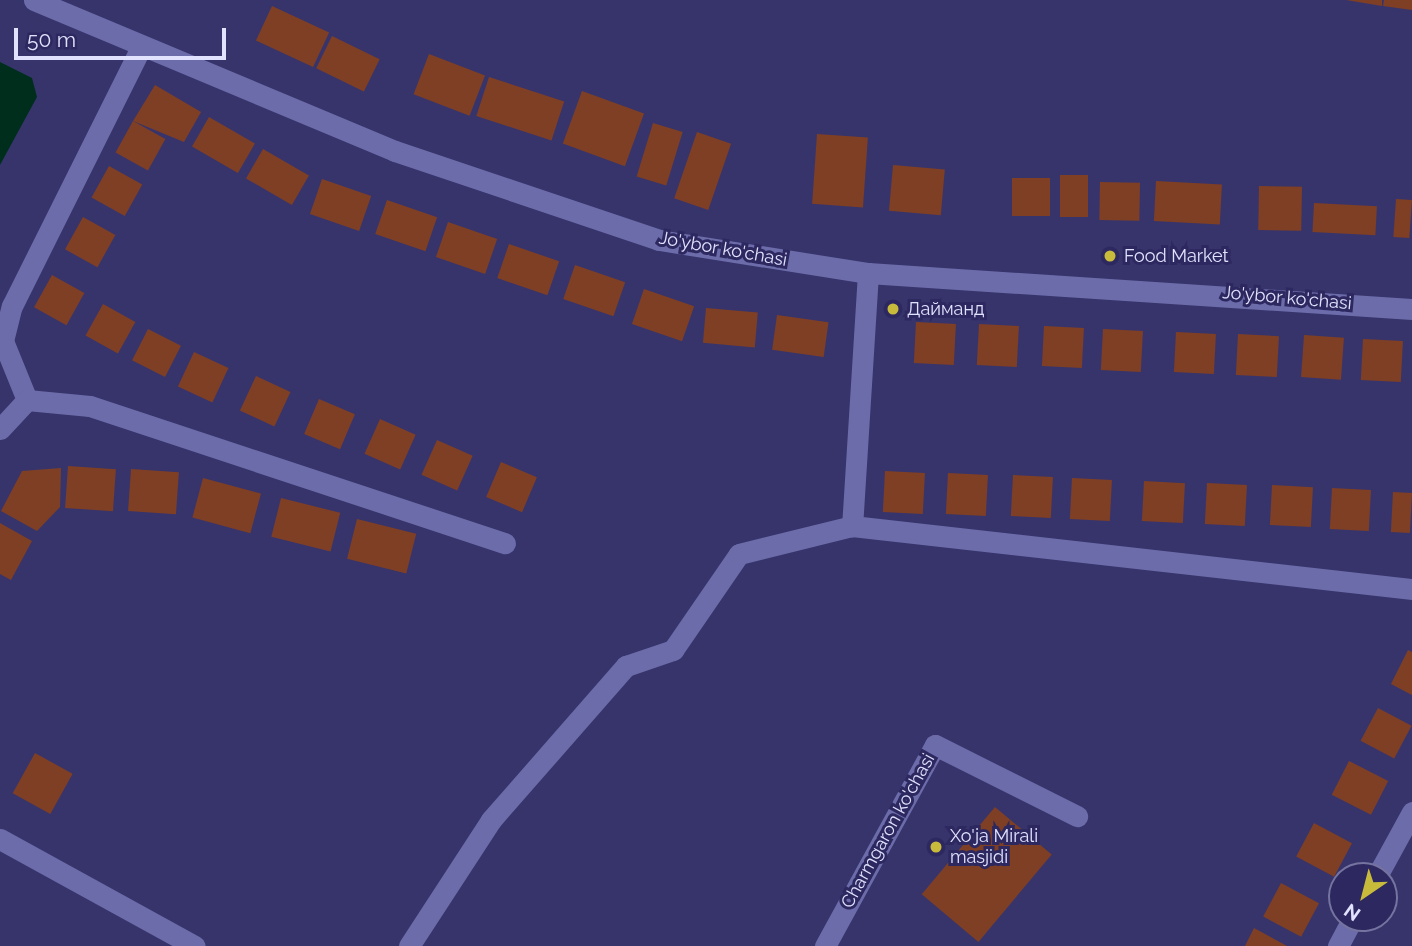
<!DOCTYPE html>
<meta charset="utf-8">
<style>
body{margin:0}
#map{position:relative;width:1412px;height:946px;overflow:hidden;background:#37346c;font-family:Raleway,sans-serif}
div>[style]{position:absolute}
.water>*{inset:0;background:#002e1d}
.building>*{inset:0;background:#7f3f24;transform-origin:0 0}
.minor>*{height:21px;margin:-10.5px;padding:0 10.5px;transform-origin:10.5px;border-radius:10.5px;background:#6d6caa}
.dots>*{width:19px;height:19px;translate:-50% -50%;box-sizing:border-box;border:4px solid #2d2960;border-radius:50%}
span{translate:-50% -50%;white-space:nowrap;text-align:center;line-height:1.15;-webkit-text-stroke:6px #2d2960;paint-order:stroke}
.street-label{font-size:18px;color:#e1e2fe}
.poi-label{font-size:18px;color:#e1e2fe}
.left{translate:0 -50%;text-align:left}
.north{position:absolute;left:1328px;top:862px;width:70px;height:70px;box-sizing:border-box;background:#2d2960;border:2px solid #75739f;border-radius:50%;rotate:215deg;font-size:19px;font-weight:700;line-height:28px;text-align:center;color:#e1e2fe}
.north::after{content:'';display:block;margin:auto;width:24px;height:32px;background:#c8bb3b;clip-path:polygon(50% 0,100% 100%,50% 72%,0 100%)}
.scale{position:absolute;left:14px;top:28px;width:212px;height:32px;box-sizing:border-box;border:4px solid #e1e2fe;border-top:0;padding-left:9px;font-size:21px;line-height:24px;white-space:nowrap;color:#e1e2fe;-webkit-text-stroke:5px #2d2960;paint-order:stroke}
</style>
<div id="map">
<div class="water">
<i style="clip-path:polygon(0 62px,32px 78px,37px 97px,0 165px)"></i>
</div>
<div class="building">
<i style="clip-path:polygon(1346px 0,1382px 0,1382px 6px)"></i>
<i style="clip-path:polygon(1384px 0,1412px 0,1412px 10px,1383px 6px)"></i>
<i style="left:272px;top:6px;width:63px;height:38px;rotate:25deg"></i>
<i style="left:332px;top:36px;width:53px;height:36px;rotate:26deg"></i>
<i style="left:429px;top:54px;width:60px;height:43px;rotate:21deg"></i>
<i style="left:489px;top:77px;width:79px;height:41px;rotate:18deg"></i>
<i style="clip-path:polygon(155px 85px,201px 112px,184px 142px,133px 121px)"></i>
<i style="left:582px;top:91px;width:66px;height:56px;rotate:20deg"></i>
<i style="left:209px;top:117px;width:53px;height:34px;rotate:30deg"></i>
<i style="left:133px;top:121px;width:37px;height:36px;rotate:29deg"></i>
<i style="left:653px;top:123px;width:31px;height:56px;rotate:17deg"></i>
<i style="left:697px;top:132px;width:36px;height:70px;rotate:19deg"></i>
<i style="left:817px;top:134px;width:51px;height:70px;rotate:4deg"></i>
<i style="left:263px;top:149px;width:53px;height:34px;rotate:30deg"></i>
<i style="left:893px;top:165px;width:52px;height:46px;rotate:5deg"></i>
<i style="left:109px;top:166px;width:38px;height:36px;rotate:29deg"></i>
<i style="left:1060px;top:175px;width:28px;height:42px"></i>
<i style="left:1012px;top:178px;width:38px;height:38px"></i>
<i style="left:322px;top:179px;width:52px;height:37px;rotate:19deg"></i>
<i style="left:1156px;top:181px;width:66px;height:40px;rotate:3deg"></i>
<i style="left:1100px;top:182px;width:40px;height:38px;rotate:1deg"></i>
<i style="left:1259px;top:186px;width:43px;height:44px;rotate:1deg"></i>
<i style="left:1396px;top:199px;width:16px;height:38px;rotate:4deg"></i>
<i style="left:387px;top:200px;width:53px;height:36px;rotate:19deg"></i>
<i style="left:1314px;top:203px;width:63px;height:29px;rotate:3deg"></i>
<i style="left:83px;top:217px;width:37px;height:37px;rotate:29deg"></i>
<i style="left:448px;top:222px;width:52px;height:37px;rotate:19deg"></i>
<i style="left:509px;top:244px;width:53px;height:36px;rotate:19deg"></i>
<i style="left:575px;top:265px;width:53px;height:36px;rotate:19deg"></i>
<i style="left:52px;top:275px;width:37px;height:37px;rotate:29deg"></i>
<i style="left:644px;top:289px;width:53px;height:37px;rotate:19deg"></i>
<i style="left:103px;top:304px;width:37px;height:36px;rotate:29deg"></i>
<i style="left:706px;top:308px;width:52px;height:35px;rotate:5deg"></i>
<i style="left:777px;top:315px;width:52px;height:35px;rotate:8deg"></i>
<i style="left:916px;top:322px;width:40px;height:41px;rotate:3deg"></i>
<i style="left:979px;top:324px;width:40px;height:41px;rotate:3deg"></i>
<i style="left:1044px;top:326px;width:40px;height:40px;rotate:3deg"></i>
<i style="left:148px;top:329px;width:37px;height:35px;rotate:27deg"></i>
<i style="left:1103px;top:329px;width:40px;height:41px;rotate:3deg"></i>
<i style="left:1176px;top:332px;width:40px;height:40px;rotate:3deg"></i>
<i style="left:1238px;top:334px;width:41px;height:41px;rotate:3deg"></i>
<i style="left:1304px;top:335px;width:40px;height:42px;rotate:4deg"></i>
<i style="left:1363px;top:339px;width:40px;height:41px;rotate:3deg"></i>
<i style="left:194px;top:352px;width:38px;height:38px;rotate:25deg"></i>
<i style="left:256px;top:376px;width:38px;height:38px;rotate:25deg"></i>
<i style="left:319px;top:399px;width:39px;height:38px;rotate:23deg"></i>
<i style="left:380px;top:419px;width:39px;height:38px;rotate:24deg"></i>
<i style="left:437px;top:440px;width:39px;height:38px;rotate:24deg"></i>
<i style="left:501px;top:462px;width:39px;height:38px;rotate:23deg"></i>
<i style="left:68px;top:466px;width:48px;height:42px;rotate:4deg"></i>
<i style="clip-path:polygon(61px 468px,60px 507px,37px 531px,1px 511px,22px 471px)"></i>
<i style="left:131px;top:469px;width:48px;height:42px;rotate:4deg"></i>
<i style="left:885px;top:471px;width:40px;height:41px;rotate:3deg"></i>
<i style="left:948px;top:473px;width:40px;height:41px;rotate:3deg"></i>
<i style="left:1013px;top:475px;width:40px;height:41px;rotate:3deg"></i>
<i style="left:203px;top:478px;width:60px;height:41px;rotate:15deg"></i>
<i style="left:1072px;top:478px;width:40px;height:41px;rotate:3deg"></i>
<i style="left:1144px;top:481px;width:41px;height:40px;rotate:3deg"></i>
<i style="left:1207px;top:483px;width:40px;height:41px;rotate:3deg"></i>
<i style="left:1272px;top:485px;width:41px;height:40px;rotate:3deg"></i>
<i style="left:1332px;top:488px;width:39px;height:41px;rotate:3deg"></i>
<i style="left:1393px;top:492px;width:19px;height:40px;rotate:3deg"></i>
<i style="left:281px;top:498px;width:61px;height:40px;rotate:14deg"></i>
<i style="left:357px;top:519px;width:61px;height:41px;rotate:14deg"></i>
<i style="clip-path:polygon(0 523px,32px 541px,11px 580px,0 574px)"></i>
<i style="clip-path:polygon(1408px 650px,1412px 652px,1412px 695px,1391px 684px)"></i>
<i style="left:1378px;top:708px;width:38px;height:37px;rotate:28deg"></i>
<i style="left:35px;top:753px;width:43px;height:46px;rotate:29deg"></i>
<i style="left:1349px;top:761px;width:44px;height:38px;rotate:27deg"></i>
<i style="left:995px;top:807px;width:74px;height:114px;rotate:40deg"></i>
<i style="left:1314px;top:823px;width:43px;height:38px;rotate:28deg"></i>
<i style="left:1281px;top:883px;width:43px;height:38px;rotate:28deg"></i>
<i style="clip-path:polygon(1254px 928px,1287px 946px,1245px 946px)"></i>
</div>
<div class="minor">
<i style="left:34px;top:0;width:391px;rotate:22.7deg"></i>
<i style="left:395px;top:151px;width:279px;rotate:18.6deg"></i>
<i style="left:659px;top:240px;width:212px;rotate:9deg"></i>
<i style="left:868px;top:273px;width:545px;rotate:3.79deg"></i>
<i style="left:868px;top:273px;width:254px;rotate:93.6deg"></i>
<i style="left:852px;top:526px;width:564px;rotate:6.42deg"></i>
<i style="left:27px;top:400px;width:64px;rotate:-112.1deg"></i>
<i style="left:3px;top:341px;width:36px;rotate:-76deg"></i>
<i style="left:12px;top:306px;width:289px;rotate:-63.5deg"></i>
<i style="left:0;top:429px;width:40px;rotate:-47deg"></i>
<i style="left:27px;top:400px;width:63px;rotate:5.4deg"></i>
<i style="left:90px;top:406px;width:437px;rotate:18.3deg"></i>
<i style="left:0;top:839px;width:222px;rotate:28.8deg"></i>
<i style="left:1377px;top:876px;width:73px;rotate:-61.3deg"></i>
<i style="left:409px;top:946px;width:150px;rotate:-56.9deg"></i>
<i style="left:491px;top:820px;width:205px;rotate:-48.8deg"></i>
<i style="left:626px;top:666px;width:50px;rotate:-18.8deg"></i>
<i style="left:673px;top:650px;width:116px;rotate:-55.5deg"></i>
<i style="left:739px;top:554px;width:116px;rotate:-13.9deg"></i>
<i style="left:825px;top:946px;width:229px;rotate:-61.3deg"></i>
<i style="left:935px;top:745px;width:159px;rotate:26.6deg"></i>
<i style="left:1338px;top:946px;width:32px;rotate:-62deg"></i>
</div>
<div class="dots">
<i style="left:1110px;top:256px;background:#c8bb3b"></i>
<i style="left:893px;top:309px;background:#c8bb3b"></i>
<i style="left:936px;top:847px;background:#c8bb3b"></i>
</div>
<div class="street-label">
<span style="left:723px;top:249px;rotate:10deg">Jo'ybor ko'chasi</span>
<span style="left:1287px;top:298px;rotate:5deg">Jo'ybor ko'chasi</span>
<span style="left:888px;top:831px;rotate:-61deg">Charmgaron ko'chasi</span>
</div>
<div class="poi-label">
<span class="left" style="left:1124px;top:256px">Food Market</span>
<span class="left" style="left:907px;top:309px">Дайманд</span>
<span class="left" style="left:950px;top:847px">Xo'ja Mirali<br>masjidi</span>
</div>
<div class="north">N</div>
<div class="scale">50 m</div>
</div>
